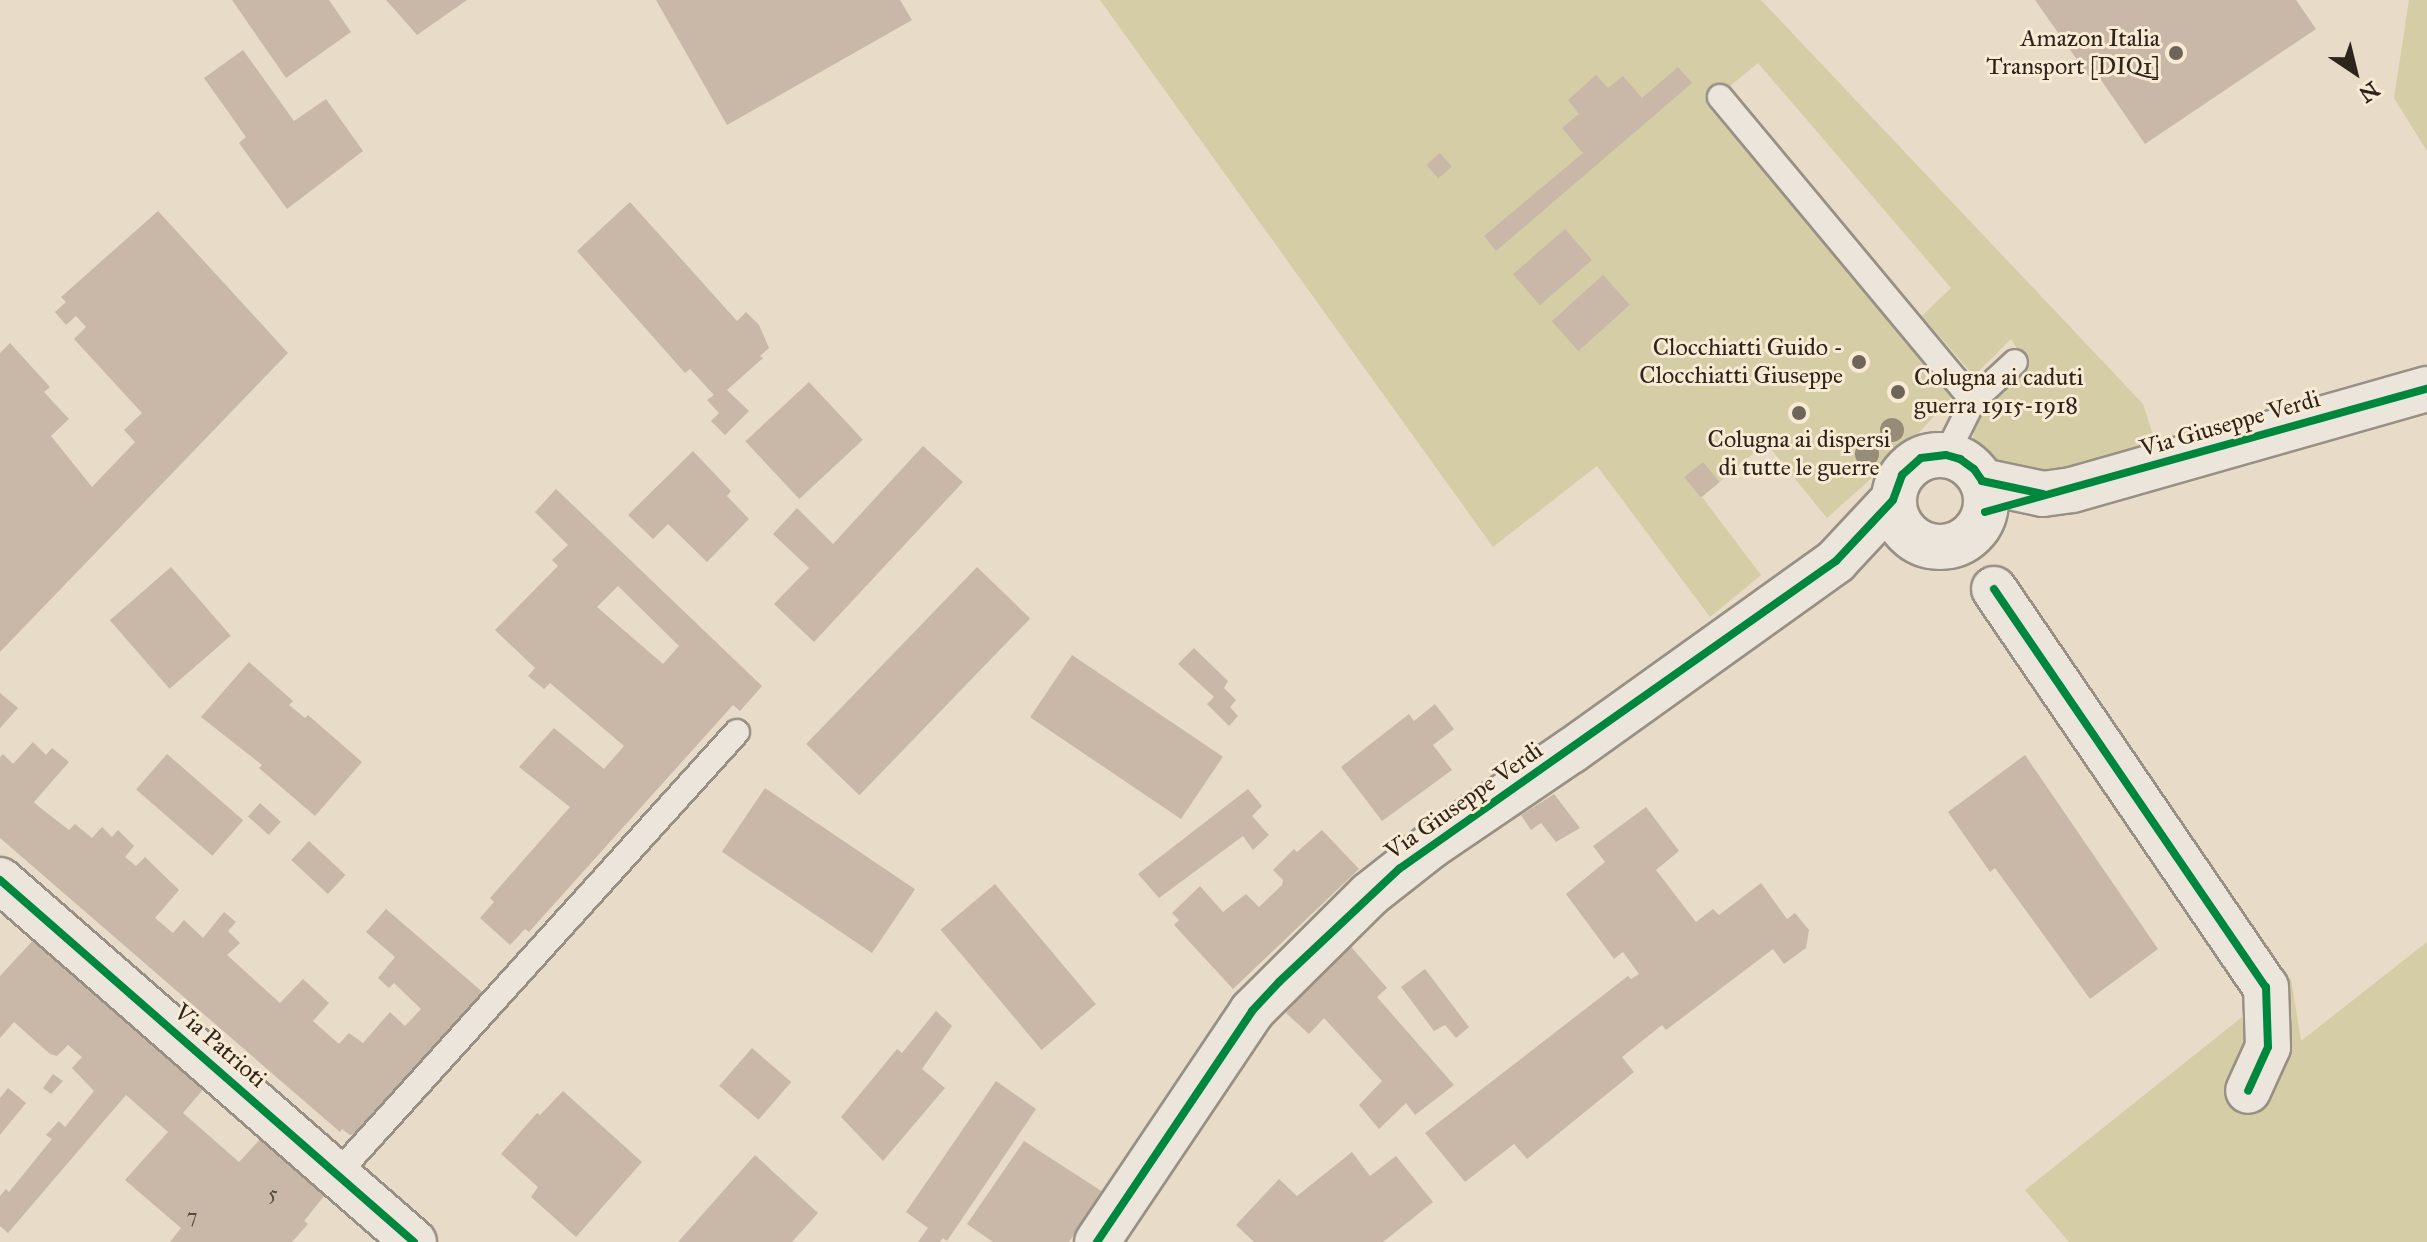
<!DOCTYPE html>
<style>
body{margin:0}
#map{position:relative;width:2427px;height:1242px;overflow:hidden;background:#e8dcc8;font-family:"IM FELL Great Primer",serif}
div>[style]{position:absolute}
.green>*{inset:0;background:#d4cda6}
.building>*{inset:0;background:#c9b7a7;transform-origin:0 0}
.roads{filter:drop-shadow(2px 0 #989084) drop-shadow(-2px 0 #989084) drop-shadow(0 2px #989084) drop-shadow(0 -2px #989084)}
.service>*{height:24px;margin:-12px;padding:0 12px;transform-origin:12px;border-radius:12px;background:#ebe5dc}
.minor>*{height:44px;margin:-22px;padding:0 22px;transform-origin:22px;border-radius:22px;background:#ebe5dc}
.minor>.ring{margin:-22px;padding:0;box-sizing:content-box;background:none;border:44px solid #ebe5dc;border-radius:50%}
.tertiary>*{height:44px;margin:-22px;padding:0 22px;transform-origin:22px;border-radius:22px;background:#ebe5dc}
.cycleway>*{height:8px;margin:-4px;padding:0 4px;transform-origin:4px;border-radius:4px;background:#00873e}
.trees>*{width:24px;height:24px;margin:-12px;border-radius:50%;background:#968c78}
.dots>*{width:22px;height:22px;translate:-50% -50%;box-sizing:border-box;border:4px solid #f8ead3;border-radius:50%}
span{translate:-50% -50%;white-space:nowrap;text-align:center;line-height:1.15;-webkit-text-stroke:6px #f8ead3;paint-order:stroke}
.number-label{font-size:20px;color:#54493e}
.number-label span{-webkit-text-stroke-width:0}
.poi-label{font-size:24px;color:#2d241b}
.right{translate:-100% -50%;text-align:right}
.left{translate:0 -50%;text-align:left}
.street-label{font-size:24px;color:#2d241b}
.north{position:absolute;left:2315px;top:32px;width:80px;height:80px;-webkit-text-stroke:6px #f8ead3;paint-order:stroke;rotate:145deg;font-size:22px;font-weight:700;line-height:32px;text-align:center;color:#2d241b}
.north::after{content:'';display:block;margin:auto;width:28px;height:36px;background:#2d241b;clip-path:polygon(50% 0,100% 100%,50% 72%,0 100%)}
</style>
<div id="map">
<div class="green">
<i style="clip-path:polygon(1100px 0,1761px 0,2143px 404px,2158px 450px,2042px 476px,1989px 464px,1981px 458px,1972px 442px,1976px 421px,2027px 365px,2011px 339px,1974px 376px,1922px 316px,1951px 288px,1758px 63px,1707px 105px,1953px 396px,1900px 453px,1827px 518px,1766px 443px,1702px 497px,1761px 575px,1710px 617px,1597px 466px,1493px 547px)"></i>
<i style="clip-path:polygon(2409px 0,2427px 0,2427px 151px,2394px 98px)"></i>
<i style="clip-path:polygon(2427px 942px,2427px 1242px,2069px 1242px,2025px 1190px,2291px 978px,2301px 1041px)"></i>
</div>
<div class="building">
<i style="clip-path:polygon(232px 0,329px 0,351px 32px,286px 78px)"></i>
<i style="clip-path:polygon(386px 0,467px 0,417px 35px)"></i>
<i style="clip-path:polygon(656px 0,900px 0,912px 20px,727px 125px)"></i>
<i style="clip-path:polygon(2035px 0,2296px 0,2316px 29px,2145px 144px,2099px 77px,2092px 81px)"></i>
<i style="clip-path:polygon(243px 50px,294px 121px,326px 99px,363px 151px,287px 209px,239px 143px,246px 137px,204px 78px)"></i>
<i style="clip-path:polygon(1678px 67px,1692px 83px,1496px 251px,1484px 236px,1583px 153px,1562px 128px,1579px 114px,1568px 100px,1596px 75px,1608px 88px,1623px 76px,1642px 98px)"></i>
<i style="left:1440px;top:153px;width:18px;height:18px;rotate:49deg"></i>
<i style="clip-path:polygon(630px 202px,737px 321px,746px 312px,759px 325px,769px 348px,760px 356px,763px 358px,727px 390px,749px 411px,725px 435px,711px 421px,719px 413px,707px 400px,714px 395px,690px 369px,685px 373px,577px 251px)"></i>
<i style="clip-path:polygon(158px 211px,288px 353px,0 652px,0 353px,10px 343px,50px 387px,44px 392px,69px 419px,51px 436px,92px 487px,135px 442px,124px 430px,142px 413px,74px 339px,86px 327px,76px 316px,66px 325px,55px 312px,66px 302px,61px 297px)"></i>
<i style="left:1565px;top:229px;width:41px;height:69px;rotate:49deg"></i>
<i style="left:1603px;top:275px;width:40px;height:69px;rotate:48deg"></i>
<i style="left:809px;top:382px;width:79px;height:87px;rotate:47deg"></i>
<i style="clip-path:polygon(923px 446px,963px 482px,814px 642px,774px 604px,809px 568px,773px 534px,797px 508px,833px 544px)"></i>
<i style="clip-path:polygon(693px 451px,731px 491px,727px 496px,749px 519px,707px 562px,668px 524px,653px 539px,628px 515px)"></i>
<i style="left:1703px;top:462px;width:26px;height:24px;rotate:51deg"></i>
<i style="clip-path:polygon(evenodd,556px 489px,762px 686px,740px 711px,733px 705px,529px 932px,525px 929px,510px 945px,480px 918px,494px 902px,490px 898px,570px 807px,519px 767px,554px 728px,604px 769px,624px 746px,550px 683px,544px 689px,528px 676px,535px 668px,495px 630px,558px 566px,552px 560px,568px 545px,535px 512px,556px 489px,618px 586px,679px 646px,663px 664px,597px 607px,618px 586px)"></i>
<i style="left:171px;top:567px;width:91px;height:81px;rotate:49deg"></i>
<i style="left:977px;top:567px;width:74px;height:246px;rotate:44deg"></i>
<i style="clip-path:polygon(1194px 648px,1228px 681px,1224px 688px,1236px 700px,1230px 707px,1238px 716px,1229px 726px,1207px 704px,1214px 697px,1178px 664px)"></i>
<i style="left:1072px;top:655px;width:182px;height:75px;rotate:34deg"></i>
<i style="clip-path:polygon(249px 662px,293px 701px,289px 705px,305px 718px,308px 715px,362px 762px,315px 816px,259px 768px,262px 765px,201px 717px)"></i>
<i style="clip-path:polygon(0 693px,18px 708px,0 728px)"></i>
<i style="clip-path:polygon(1435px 704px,1454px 729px,1433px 745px,1452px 770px,1382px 821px,1341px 767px,1409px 714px,1414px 721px)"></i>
<i style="clip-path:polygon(33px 742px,46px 755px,52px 748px,69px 762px,34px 802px,38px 806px,69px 830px,75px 824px,92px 838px,102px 827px,112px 837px,118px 830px,134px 846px,125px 857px,136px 866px,145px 857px,179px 890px,155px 918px,173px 933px,184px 920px,203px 938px,224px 912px,236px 922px,228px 931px,240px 943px,227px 955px,280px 1003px,303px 979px,329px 1003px,313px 1021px,339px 1044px,349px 1033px,363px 1043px,390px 1012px,405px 1026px,421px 1009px,394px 983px,389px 988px,378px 978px,395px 957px,366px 932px,386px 909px,486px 995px,384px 1109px,380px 1107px,356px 1134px,350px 1135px,342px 1129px,340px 1132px,0 838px,0 757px,3px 754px,13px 764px)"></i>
<i style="left:167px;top:754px;width:101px;height:47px;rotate:41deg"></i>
<i style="clip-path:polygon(2025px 755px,2158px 949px,2090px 999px,1995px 868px,1990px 872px,1948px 812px)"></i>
<i style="left:765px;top:788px;width:181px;height:77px;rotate:34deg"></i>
<i style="clip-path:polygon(1248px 789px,1262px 806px,1252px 816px,1269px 835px,1253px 850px,1243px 836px,1159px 898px,1138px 874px)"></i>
<i style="clip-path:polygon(1554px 794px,1580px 828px,1556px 842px,1541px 823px,1531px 830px,1521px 815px)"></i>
<i style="left:260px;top:803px;width:28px;height:18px;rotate:42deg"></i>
<i style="clip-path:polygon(1646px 807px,1679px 851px,1656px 870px,1696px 922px,1713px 909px,1719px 915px,1761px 883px,1787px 919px,1795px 913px,1809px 930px,1806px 948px,1784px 964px,1773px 949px,1666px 1030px,1662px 1025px,1622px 1057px,1634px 1072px,1527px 1159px,1514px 1144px,1465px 1182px,1425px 1133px,1628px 976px,1631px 979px,1639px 974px,1623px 952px,1614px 959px,1566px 894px,1605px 862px,1593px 846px)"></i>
<i style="clip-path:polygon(1322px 830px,1359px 869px,1233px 989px,1174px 925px,1179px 920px,1172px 913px,1200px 886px,1223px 912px,1246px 894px,1259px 907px,1282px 885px,1283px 880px,1273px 870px,1294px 849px,1297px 852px)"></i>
<i style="left:309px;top:841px;width:50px;height:26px;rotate:43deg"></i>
<i style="left:995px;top:884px;width:157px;height:71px;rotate:50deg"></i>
<i style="clip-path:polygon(38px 935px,206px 1086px,183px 1113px,239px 1162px,265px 1134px,329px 1190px,304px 1221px,308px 1224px,292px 1242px,170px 1242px,181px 1228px,125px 1180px,168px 1132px,126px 1095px,8px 1233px,0 1226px,0 1196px,6px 1189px,9px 1192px,52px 1139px,46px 1135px,59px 1121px,65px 1127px,94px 1091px,72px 1068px,82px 1057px,68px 1045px,57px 1056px,50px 1054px,14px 1022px,0 1038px,0 976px)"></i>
<i style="clip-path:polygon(1346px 941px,1387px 988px,1377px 997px,1454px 1085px,1415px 1115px,1406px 1103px,1379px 1129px,1359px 1105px,1382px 1081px,1324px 1018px,1309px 1034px,1286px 1013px)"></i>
<i style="clip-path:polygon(1425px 969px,1469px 1027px,1456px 1038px,1445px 1025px,1434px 1031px,1401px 987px)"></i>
<i style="clip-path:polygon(936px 1011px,952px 1026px,922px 1069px,945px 1088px,883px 1161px,841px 1117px,897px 1049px,902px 1053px)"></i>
<i style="left:752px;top:1048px;width:52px;height:50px;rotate:41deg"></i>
<i style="clip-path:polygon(53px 1074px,63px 1081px,51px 1094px,43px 1088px)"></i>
<i style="clip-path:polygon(996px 1081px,1036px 1109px,947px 1241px,943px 1238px,940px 1242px,918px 1242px,928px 1228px,906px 1212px)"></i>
<i style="clip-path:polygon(8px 1088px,26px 1103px,0 1135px,0 1098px)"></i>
<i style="clip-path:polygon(563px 1091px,642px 1162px,576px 1237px,531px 1197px,538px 1187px,501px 1154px,537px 1113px,540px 1115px)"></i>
<i style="clip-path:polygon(1024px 1141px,1103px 1192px,1069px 1242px,993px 1242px,967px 1224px)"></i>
<i style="clip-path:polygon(1352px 1152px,1370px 1176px,1396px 1156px,1433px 1202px,1383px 1242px,1254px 1242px,1236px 1225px,1279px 1179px,1297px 1196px)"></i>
<i style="clip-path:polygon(755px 1155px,818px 1213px,792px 1242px,678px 1242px)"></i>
</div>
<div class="roads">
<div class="service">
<i style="left:1720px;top:97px;width:396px;rotate:50.2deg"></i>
<i style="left:1946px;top:455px;width:60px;rotate:-63.4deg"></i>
<i style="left:1973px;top:401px;width:57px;rotate:-42.9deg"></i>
<i style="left:337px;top:1174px;width:596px;rotate:-47.86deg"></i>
</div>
<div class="minor">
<i class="ring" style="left:1894px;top:455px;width:48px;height:48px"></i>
<i style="left:1982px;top:481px;width:62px;rotate:12deg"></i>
<i style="left:2043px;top:494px;width:29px;rotate:-8deg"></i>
<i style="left:2072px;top:490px;width:369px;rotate:-15.9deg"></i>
<i style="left:1994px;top:589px;width:482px;rotate:55.7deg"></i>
<i style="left:2266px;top:987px;width:60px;rotate:88.1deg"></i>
<i style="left:2268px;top:1047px;width:48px;rotate:114.4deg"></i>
<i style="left:1097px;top:1242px;width:278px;rotate:-56.1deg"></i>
<i style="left:1252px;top:1011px;width:166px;rotate:-44.8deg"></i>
<i style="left:1370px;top:894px;width:78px;rotate:-38.2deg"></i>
<i style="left:1431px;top:846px;width:169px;rotate:-34.2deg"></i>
<i style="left:1571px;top:751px;width:326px;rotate:-35.6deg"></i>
<i style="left:1836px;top:561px;width:83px;rotate:-46.9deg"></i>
</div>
<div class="tertiary">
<i style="left:0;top:880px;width:550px;rotate:41.17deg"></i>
</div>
</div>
<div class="cycleway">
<i style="left:1985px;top:512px;width:459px;rotate:-15.6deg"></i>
<i style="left:1994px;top:589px;width:482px;rotate:55.7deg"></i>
<i style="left:2266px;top:987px;width:60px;rotate:88.1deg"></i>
<i style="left:2268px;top:1047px;width:48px;rotate:114.4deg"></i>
<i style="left:0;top:880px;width:550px;rotate:41.17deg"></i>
<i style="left:1097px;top:1242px;width:278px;rotate:-56.1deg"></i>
<i style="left:1252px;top:1011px;width:40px;rotate:-47deg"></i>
<i style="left:1279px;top:982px;width:165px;rotate:-43.3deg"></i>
<i style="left:1399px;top:869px;width:535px;rotate:-35.18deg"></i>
<i style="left:1836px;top:561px;width:83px;rotate:-46.9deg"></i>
<i style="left:1893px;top:500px;width:27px;rotate:-70deg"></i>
<i style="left:1902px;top:475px;width:25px;rotate:-42deg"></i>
<i style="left:1921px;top:458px;width:25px;rotate:-7deg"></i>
<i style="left:1946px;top:455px;width:15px;rotate:16deg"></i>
<i style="left:1960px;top:459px;width:17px;rotate:36deg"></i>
<i style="left:1974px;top:469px;width:14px;rotate:56deg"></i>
<i style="left:1982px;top:481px;width:62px;rotate:12deg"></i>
</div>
<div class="trees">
<i style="left:1892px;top:430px"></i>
<i style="left:1867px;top:454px"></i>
</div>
<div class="dots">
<i style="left:2176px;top:53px;background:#6e6458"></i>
<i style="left:1859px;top:362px;background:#6e6458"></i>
<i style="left:1898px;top:392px;background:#6e6458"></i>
<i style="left:1799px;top:413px;background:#6e6458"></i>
</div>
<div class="number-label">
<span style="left:273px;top:1193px">5</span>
<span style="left:192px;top:1216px">7</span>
</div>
<div class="poi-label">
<span class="right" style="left:2160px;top:53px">Amazon Italia<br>Transport [DIQ1]</span>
<span class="right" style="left:1843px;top:362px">Clocchiatti Guido -<br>Clocchiatti Giuseppe</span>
<span class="left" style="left:1914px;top:392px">Colugna ai caduti<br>guerra 1915-1918</span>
<span style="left:1799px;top:454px">Colugna ai dispersi<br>di tutte le guerre</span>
</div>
<div class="street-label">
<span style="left:2230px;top:424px;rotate:-16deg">Via Giuseppe Verdi</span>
<span style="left:1464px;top:801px;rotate:-35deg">Via Giuseppe Verdi</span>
<span style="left:220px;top:1046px;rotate:41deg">Via Patrioti</span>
</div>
<div class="north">N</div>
</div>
